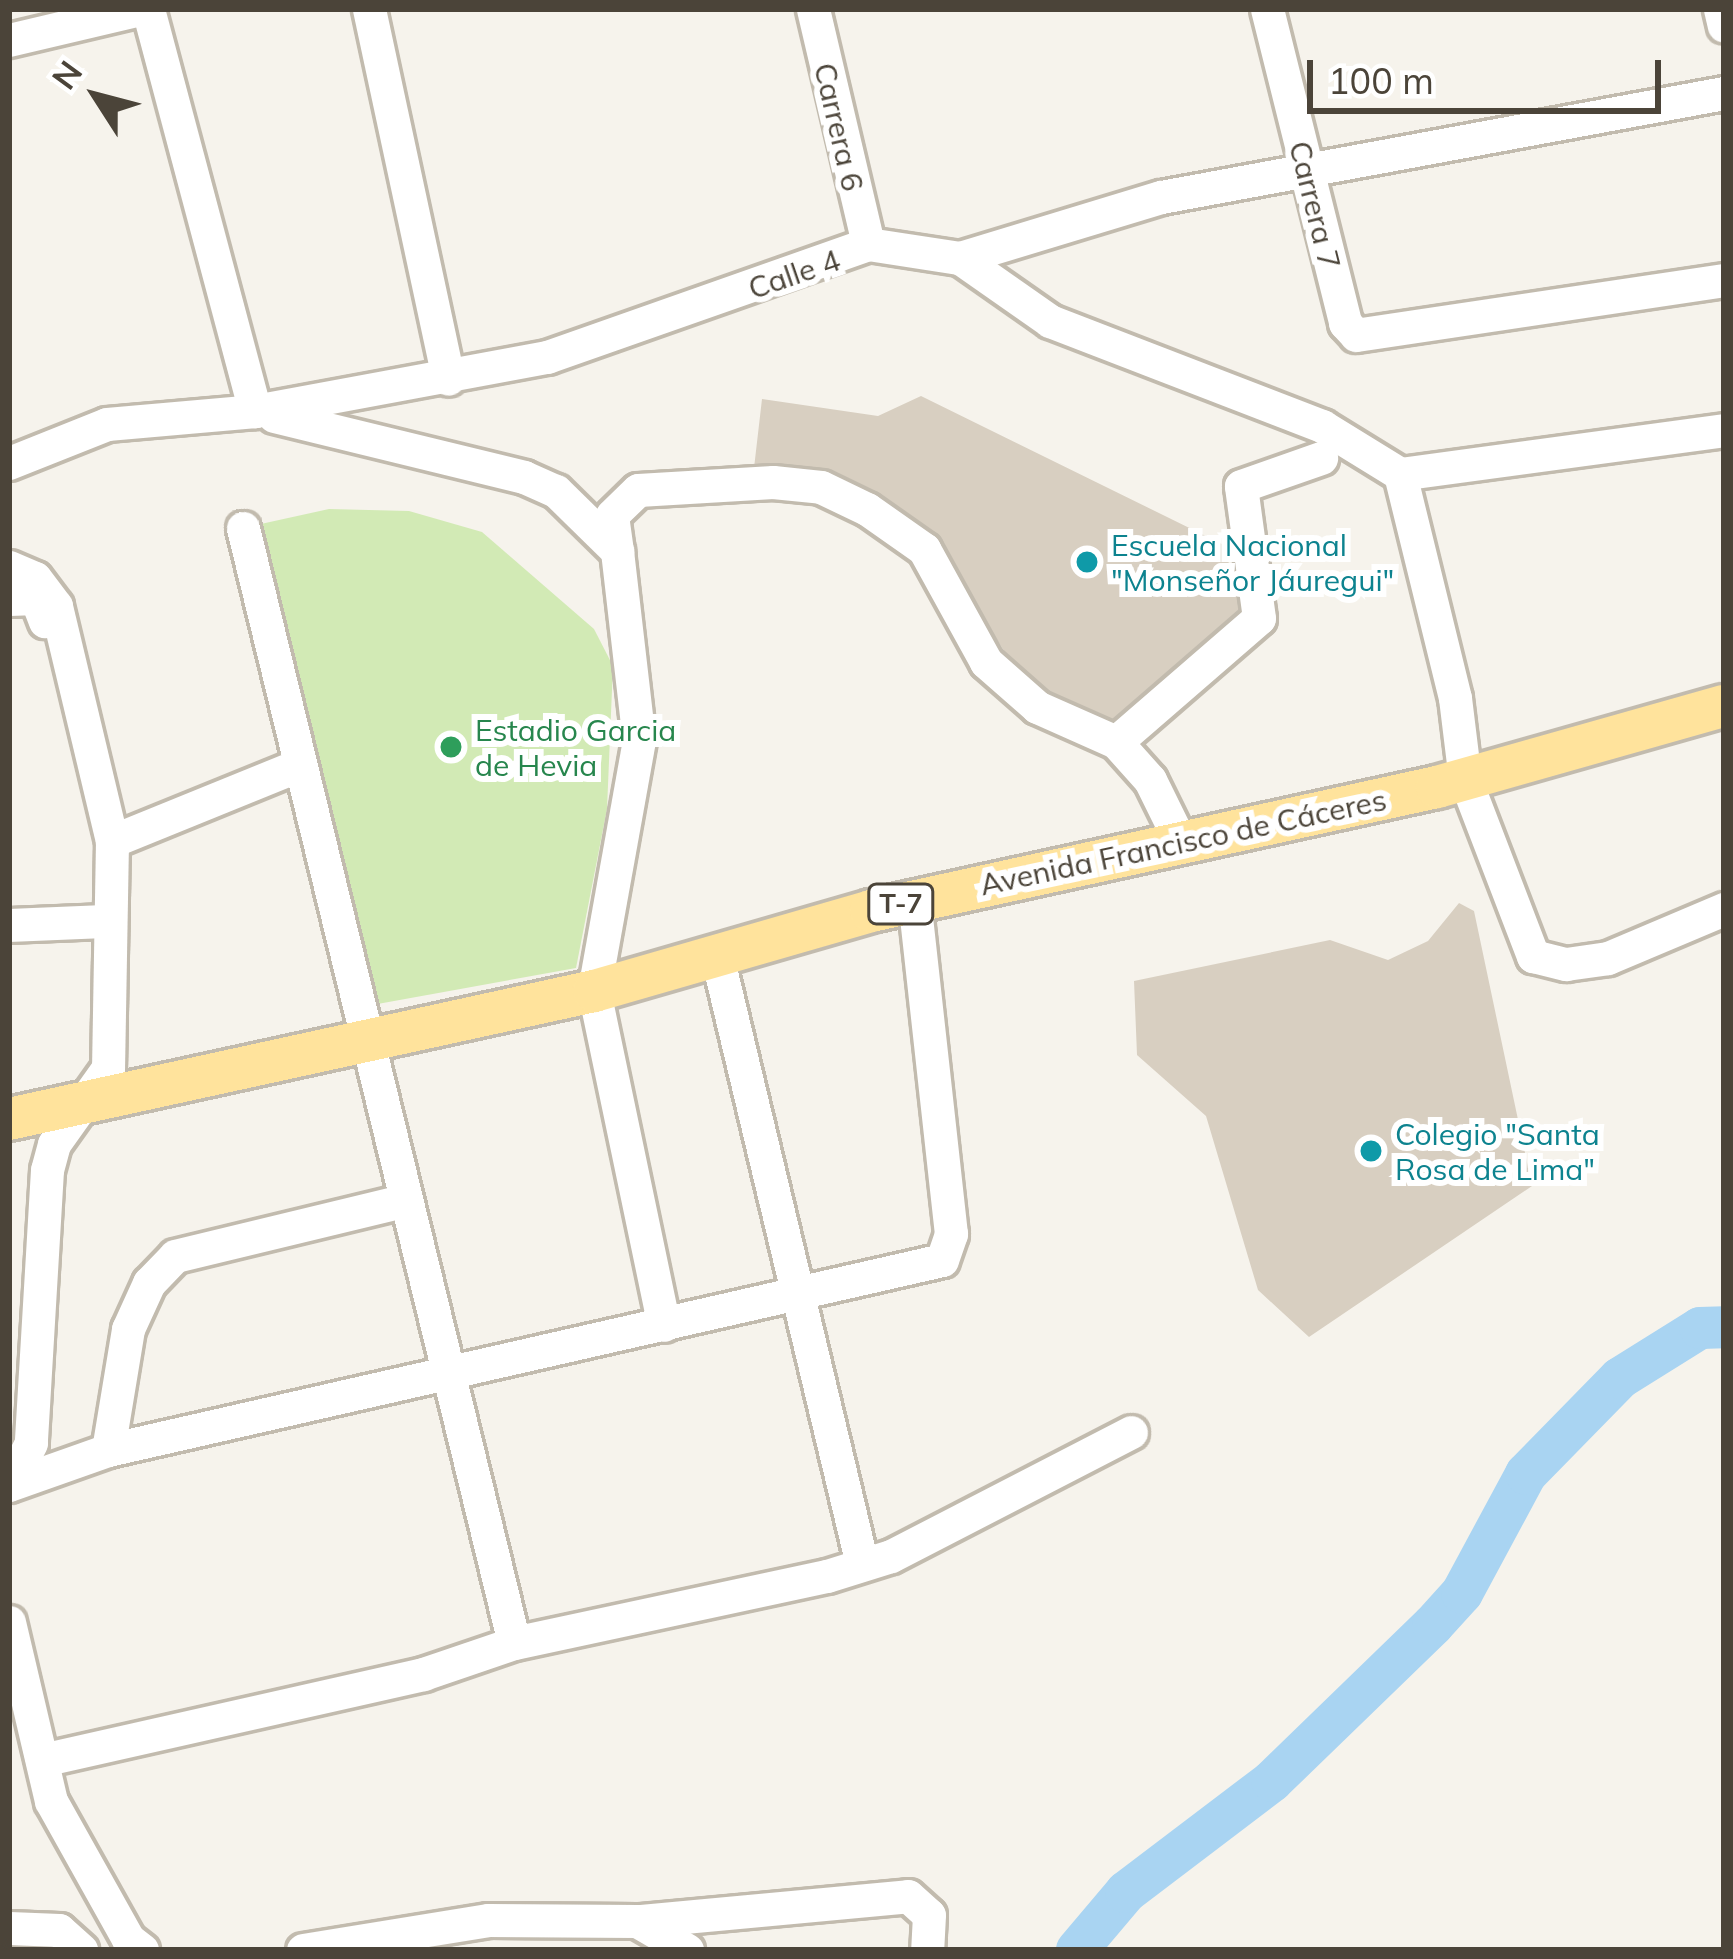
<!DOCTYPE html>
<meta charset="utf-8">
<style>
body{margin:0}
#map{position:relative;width:1733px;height:1959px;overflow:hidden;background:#f6f3ec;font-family:Mulish,sans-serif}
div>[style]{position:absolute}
.green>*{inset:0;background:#d2eab5}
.river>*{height:42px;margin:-21px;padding:0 21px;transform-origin:21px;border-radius:21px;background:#a9d4f2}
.building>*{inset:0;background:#d8cfc1}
.roads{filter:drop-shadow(3px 0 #c2bbae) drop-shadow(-3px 0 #c2bbae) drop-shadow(0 3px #c2bbae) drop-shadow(0 -3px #c2bbae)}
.minor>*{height:33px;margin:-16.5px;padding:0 16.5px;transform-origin:16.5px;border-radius:16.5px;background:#fff}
.major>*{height:42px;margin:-21px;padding:0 21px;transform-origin:21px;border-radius:21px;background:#ffe39c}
.dots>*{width:33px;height:33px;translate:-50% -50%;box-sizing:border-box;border:6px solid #fff;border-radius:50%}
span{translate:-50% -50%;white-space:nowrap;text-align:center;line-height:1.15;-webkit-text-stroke:12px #fff;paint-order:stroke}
.shield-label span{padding:3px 9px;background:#fff;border:3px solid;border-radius:9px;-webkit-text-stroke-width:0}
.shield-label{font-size:27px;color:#4b4439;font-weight:700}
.street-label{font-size:30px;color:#4b4439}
.culture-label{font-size:30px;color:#0d838f}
.left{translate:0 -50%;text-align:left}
.leisure-label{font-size:30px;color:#27864d}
.frame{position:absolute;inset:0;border:12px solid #4b4439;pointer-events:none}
.north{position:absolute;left:36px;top:36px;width:120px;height:120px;-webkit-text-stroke:9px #fff;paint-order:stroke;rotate:306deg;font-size:33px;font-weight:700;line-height:48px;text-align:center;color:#4b4439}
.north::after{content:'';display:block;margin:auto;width:42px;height:54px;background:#4b4439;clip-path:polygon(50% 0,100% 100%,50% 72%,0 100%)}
.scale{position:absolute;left:1307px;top:60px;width:354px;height:54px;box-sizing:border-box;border:6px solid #4b4439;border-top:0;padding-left:15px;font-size:36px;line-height:42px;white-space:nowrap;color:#4b4439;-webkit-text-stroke:9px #fff;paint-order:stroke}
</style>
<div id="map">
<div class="green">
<i style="clip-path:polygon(329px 509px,409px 511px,482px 532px,594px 629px,613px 666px,607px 809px,576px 968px,361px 1007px,243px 528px)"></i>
</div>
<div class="river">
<i style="left:1077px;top:1950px;width:76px;rotate:-49.8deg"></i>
<i style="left:1126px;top:1892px;width:183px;rotate:-37.2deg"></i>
<i style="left:1272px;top:1781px;width:224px;rotate:-44.1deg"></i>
<i style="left:1433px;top:1625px;width:43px;rotate:-47.8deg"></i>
<i style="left:1462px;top:1593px;width:135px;rotate:-61.7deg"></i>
<i style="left:1526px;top:1474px;width:134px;rotate:-45.6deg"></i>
<i style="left:1620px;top:1378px;width:94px;rotate:-32deg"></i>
<i style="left:1700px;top:1328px;width:24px;rotate:-2deg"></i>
</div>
<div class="building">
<i style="clip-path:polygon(921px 396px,1224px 545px,1242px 613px,1112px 730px,1057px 702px,1013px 665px,958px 578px,880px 504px,840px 475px,754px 468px,762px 399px,878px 416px)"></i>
<i style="clip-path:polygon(1459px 903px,1474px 911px,1532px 1186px,1309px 1337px,1258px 1290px,1206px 1116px,1137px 1055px,1134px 981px,1330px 940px,1388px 960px,1428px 941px)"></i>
</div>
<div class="roads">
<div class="minor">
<i style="left:148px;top:9px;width:416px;rotate:75.1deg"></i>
<i style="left:369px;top:9px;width:378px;rotate:77.9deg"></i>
<i style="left:813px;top:9px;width:241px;rotate:76.8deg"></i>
<i style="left:1267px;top:9px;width:324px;rotate:76deg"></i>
<i style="left:1345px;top:323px;width:16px;rotate:47deg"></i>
<i style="left:1356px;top:335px;width:372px;rotate:-8.5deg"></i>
<i style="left:1720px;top:9px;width:17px;rotate:77deg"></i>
<i style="left:9px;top:40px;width:135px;rotate:-13.3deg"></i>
<i style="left:960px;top:258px;width:110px;rotate:35deg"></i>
<i style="left:1050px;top:321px;width:292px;rotate:21.1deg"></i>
<i style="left:1322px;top:426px;width:92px;rotate:31.6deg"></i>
<i style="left:1400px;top:474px;width:327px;rotate:-7.7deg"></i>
<i style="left:274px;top:416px;width:257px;rotate:13.7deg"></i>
<i style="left:524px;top:477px;width:35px;rotate:24deg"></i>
<i style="left:556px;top:491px;width:86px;rotate:44.5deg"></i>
<i style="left:617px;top:551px;width:190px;rotate:83.4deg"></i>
<i style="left:639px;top:740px;width:255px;rotate:100.2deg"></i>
<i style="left:594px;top:991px;width:341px;rotate:78.2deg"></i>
<i style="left:9px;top:463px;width:105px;rotate:-21.7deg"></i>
<i style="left:107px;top:424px;width:149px;rotate:-5deg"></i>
<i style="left:255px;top:411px;width:297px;rotate:-10.5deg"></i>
<i style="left:547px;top:357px;width:340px;rotate:-19.4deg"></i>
<i style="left:868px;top:244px;width:93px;rotate:8.7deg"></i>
<i style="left:960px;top:258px;width:210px;rotate:-16.9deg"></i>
<i style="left:1161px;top:197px;width:573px;rotate:-10.47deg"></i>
<i style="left:1400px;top:474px;width:231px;rotate:76.2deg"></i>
<i style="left:1455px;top:698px;width:82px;rotate:83deg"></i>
<i style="left:1465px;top:779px;width:190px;rotate:69deg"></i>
<i style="left:1533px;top:956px;width:34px;rotate:14deg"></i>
<i style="left:1566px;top:964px;width:42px;rotate:-8.1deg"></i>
<i style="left:1608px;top:958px;width:126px;rotate:-22.9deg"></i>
<i style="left:243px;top:528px;width:1147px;rotate:76.34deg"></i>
<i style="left:617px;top:551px;width:36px;rotate:-98deg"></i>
<i style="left:612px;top:515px;width:36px;rotate:-44deg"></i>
<i style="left:638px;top:490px;width:135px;rotate:-3.4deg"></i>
<i style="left:773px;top:482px;width:48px;rotate:5.9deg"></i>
<i style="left:821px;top:487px;width:51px;rotate:25.6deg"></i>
<i style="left:867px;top:509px;width:70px;rotate:35.1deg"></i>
<i style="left:924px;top:549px;width:129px;rotate:61.2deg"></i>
<i style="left:986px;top:662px;width:68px;rotate:41.4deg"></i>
<i style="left:1037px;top:707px;width:86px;rotate:23.9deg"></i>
<i style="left:1116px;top:742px;width:51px;rotate:48.2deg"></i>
<i style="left:1150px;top:780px;width:68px;rotate:63.8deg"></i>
<i style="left:9px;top:567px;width:28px;rotate:23deg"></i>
<i style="left:35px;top:578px;width:35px;rotate:53deg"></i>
<i style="left:56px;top:606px;width:242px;rotate:76.6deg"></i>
<i style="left:112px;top:841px;width:227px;rotate:91deg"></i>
<i style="left:108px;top:1068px;width:93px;rotate:125.4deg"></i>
<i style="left:54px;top:1144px;width:27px;rotate:105deg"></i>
<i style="left:47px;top:1170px;width:273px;rotate:93.4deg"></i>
<i style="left:31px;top:1443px;width:47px;rotate:117.6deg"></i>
<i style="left:9px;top:599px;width:27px;rotate:-2deg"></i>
<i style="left:36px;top:598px;width:25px;rotate:69deg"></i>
<i style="left:1116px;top:742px;width:189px;rotate:-40.9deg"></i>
<i style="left:1259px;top:618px;width:133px;rotate:-97.8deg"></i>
<i style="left:1241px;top:486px;width:85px;rotate:-19.3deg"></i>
<i style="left:112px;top:841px;width:200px;rotate:-22.1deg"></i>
<i style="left:9px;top:925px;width:97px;rotate:-2.4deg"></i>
<i style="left:717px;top:956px;width:621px;rotate:76.59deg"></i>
<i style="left:108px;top:1450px;width:123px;rotate:-80.6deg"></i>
<i style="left:128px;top:1329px;width:51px;rotate:-65.5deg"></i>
<i style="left:149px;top:1283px;width:37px;rotate:-46deg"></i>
<i style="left:175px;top:1256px;width:234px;rotate:-13.6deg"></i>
<i style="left:9px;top:1485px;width:105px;rotate:-19.5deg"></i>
<i style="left:108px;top:1450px;width:855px;rotate:-12.83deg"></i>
<i style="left:942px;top:1260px;width:28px;rotate:-71deg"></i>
<i style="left:951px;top:1234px;width:336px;rotate:-96.3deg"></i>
<i style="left:9px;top:1622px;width:184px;rotate:76.8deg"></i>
<i style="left:51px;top:1801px;width:158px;rotate:60.8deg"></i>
<i style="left:128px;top:1939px;width:18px;rotate:38deg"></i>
<i style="left:42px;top:1760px;width:391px;rotate:-12.7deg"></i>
<i style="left:423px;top:1674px;width:96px;rotate:-18.8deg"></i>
<i style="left:514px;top:1643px;width:320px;rotate:-12.1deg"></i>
<i style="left:827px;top:1576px;width:67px;rotate:-17.4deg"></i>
<i style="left:891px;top:1556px;width:270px;rotate:-27.3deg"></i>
<i style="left:641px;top:1921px;width:268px;rotate:-5.3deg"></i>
<i style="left:908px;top:1896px;width:28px;rotate:42deg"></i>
<i style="left:929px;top:1915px;width:35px;rotate:93deg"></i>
<i style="left:9px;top:1928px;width:50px;rotate:2.3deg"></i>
<i style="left:59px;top:1930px;width:30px;rotate:42deg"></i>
<i style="left:303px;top:1950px;width:187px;rotate:-9.2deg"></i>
<i style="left:488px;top:1920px;width:149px;rotate:0.4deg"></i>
<i style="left:637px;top:1921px;width:58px;rotate:30.1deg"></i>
</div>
<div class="major">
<i style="left:9px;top:1119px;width:599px;rotate:-12.34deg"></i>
<i style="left:594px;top:991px;width:288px;rotate:-16.1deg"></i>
<i style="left:871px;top:911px;width:579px;rotate:-12.36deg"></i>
<i style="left:1437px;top:787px;width:298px;rotate:-15.8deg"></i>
</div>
</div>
<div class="dots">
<i style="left:1087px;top:562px;background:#0f9aa8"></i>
<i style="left:451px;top:747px;background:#2e9e5b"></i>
<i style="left:1371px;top:1151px;background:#0f9aa8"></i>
</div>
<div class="shield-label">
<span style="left:901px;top:904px">T-7</span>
</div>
<div class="street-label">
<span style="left:839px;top:127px;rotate:77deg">Carrera 6</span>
<span style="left:1315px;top:205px;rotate:76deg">Carrera 7</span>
<span style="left:794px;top:274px;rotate:-19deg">Calle 4</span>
<span style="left:1183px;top:842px;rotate:-12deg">Avenida Francisco de Cáceres</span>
</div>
<div class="culture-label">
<span class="left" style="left:1111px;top:562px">Escuela Nacional<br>"Monseñor Jáuregui"</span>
<span class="left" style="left:1395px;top:1151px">Colegio "Santa<br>Rosa de Lima"</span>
</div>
<div class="leisure-label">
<span class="left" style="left:475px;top:747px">Estadio Garcia<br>de Hevia</span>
</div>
<div class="frame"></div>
<div class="north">N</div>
<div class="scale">100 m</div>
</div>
